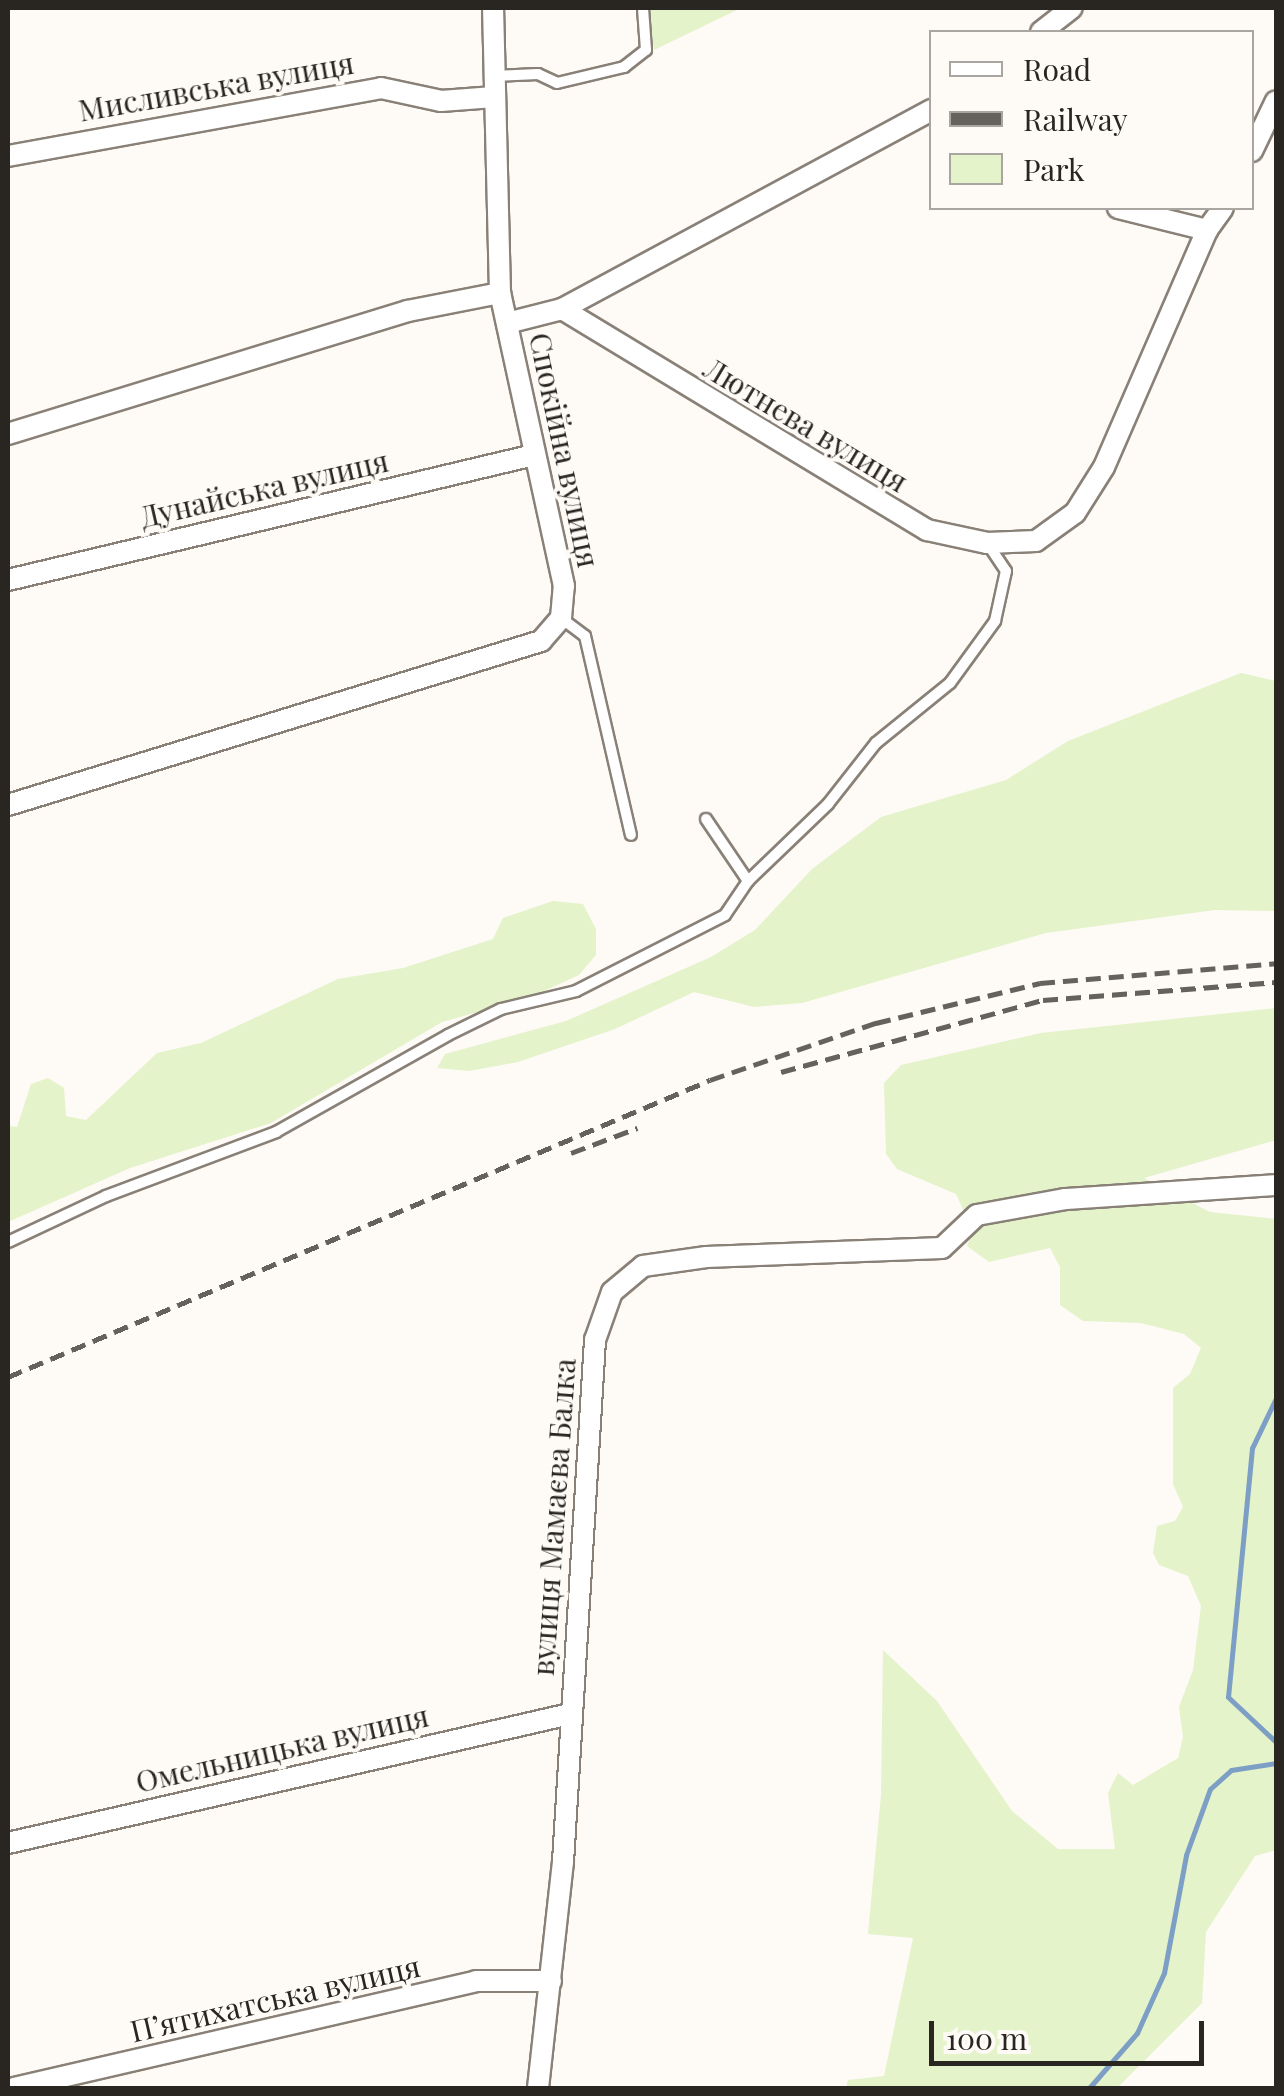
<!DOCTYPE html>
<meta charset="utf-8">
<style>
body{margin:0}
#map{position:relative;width:1284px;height:2096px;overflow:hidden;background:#fefaf6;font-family:"Playfair Display",serif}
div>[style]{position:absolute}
.green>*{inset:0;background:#e4f3ca}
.stream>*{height:5px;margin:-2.5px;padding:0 2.5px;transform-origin:2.5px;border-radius:2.5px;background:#7d9fc5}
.roads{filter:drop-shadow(2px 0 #898177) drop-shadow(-2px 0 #898177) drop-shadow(0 2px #898177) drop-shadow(0 -2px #898177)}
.lane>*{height:10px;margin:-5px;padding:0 5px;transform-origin:5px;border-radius:5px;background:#fff}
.street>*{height:20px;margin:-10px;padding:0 10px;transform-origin:10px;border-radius:10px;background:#fff}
.rail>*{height:5px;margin-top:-2.5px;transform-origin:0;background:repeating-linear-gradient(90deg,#65615d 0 15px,transparent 0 23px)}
span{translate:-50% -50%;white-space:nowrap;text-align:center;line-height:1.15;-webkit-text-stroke:8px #fefaf6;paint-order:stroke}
.street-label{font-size:30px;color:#292622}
.frame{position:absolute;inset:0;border:10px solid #292622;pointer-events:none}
.legend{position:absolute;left:929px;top:30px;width:325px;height:180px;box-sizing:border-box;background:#fefaf6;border:2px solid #a9a5a1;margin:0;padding:12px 18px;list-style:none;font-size:30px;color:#292622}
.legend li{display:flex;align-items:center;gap:20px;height:50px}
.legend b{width:50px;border:2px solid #a9a5a1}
.scale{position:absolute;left:929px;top:2021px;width:275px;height:45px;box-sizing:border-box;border:5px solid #292622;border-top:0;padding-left:12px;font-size:30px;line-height:35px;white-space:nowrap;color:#292622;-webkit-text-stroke:8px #fefaf6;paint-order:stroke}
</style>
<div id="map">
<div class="green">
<i style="clip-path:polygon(648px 8px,741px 8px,654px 50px)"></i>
<i style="clip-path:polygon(1241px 673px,1276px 681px,1276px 911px,1215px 910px,1046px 933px,802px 1003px,754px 1007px,694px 992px,615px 1029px,518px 1062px,469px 1071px,437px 1068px,445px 1054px,566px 1021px,711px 957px,755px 930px,812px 869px,881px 817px,1006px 780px,1068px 741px)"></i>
<i style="clip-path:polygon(553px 901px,583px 904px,596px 929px,596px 955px,579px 975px,531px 997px,442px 1022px,271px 1123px,130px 1168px,8px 1222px,8px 1126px,17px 1127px,31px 1084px,48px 1078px,64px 1088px,66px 1116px,86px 1120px,157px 1053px,201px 1043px,338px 979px,403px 968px,493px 939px,503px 918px)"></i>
<i style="clip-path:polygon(1276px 1008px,1276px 1140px,1144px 1178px,1210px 1212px,1276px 1219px,1276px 1850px,1255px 1856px,1206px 1932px,1202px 2003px,1117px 2088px,846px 2088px,848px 2080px,884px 2076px,913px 1938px,868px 1934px,881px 1795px,883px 1650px,937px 1701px,1012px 1811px,1058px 1849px,1115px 1849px,1108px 1793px,1118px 1773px,1133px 1785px,1178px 1758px,1183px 1737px,1179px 1707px,1193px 1670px,1201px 1606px,1188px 1576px,1159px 1565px,1153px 1553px,1157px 1526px,1175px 1521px,1183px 1507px,1173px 1484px,1173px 1388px,1190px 1374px,1201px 1348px,1184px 1334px,1141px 1323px,1083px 1321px,1060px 1305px,1060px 1267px,1050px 1248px,989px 1262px,967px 1246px,973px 1231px,956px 1194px,897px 1169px,886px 1154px,884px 1083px,901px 1065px,1041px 1033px)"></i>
</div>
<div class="stream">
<i style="left:1276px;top:1398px;width:55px;rotate:115.6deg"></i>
<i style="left:1252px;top:1448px;width:250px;rotate:95.5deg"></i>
<i style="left:1228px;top:1697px;width:66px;rotate:43.2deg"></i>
<i style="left:1089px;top:2088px;width:73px;rotate:-48.9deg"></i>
<i style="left:1137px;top:2033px;width:66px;rotate:-65.8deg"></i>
<i style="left:1164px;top:1973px;width:120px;rotate:-79.4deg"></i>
<i style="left:1186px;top:1855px;width:70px;rotate:-70deg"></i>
<i style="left:1210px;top:1789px;width:28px;rotate:-42deg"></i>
<i style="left:1231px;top:1770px;width:46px;rotate:-8.8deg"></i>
</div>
<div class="roads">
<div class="lane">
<i style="left:494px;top:76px;width:44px;rotate:-2.6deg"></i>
<i style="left:538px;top:74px;width:21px;rotate:25deg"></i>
<i style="left:557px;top:83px;width:69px;rotate:-13.4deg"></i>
<i style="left:624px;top:67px;width:28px;rotate:-38deg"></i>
<i style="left:646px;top:50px;width:42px;rotate:-94.1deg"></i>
<i style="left:561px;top:618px;width:30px;rotate:37deg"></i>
<i style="left:585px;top:636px;width:204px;rotate:77deg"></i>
<i style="left:706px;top:819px;width:75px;rotate:55.9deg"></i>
<i style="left:8px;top:1242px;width:108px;rotate:-25.1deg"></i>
<i style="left:106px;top:1196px;width:182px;rotate:-20.6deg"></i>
<i style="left:276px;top:1132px;width:197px;rotate:-29.4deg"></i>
<i style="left:448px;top:1035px;width:59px;rotate:-26.1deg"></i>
<i style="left:501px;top:1009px;width:77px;rotate:-13.5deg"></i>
<i style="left:576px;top:991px;width:167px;rotate:-27deg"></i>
<i style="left:725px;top:915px;width:41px;rotate:-55.9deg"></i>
<i style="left:748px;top:881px;width:111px;rotate:-43.9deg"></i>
<i style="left:828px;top:804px;width:78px;rotate:-51.8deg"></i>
<i style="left:876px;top:743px;width:95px;rotate:-39deg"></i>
<i style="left:950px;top:683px;width:77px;rotate:-54deg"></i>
<i style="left:995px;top:621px;width:51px;rotate:-77.6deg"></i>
<i style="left:1006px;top:571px;width:34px;rotate:-124deg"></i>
</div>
<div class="street">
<i style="left:1041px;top:32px;width:39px;rotate:-38deg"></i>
<i style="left:1252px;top:151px;width:55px;rotate:-64.4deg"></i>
<i style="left:8px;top:156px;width:379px;rotate:-10.3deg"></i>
<i style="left:381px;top:88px;width:61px;rotate:12.2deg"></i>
<i style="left:441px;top:101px;width:53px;rotate:-4.3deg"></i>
<i style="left:1118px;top:208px;width:92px;rotate:13.9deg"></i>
<i style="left:562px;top:309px;width:420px;rotate:-28.3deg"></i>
<i style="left:507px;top:323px;width:57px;rotate:-14.3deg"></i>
<i style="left:562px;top:309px;width:427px;rotate:31.2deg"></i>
<i style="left:927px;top:530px;width:61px;rotate:12.2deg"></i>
<i style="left:987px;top:543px;width:49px;rotate:-2.3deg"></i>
<i style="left:1036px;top:541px;width:48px;rotate:-35.7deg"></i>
<i style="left:1075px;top:513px;width:54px;rotate:-57.8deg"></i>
<i style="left:1104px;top:467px;width:258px;rotate:-66.5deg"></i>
<i style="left:1207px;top:230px;width:27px;rotate:-54deg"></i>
<i style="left:8px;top:434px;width:418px;rotate:-17.1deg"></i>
<i style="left:408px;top:311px;width:94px;rotate:-11.1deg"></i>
<i style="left:8px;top:580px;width:541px;rotate:-13.37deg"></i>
<i style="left:8px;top:805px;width:558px;rotate:-17.1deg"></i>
<i style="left:541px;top:641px;width:30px;rotate:-49deg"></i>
<i style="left:561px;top:618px;width:32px;rotate:-85deg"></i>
<i style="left:564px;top:586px;width:300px;rotate:-102.3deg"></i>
<i style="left:500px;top:293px;width:285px;rotate:-91.4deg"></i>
<i style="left:8px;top:1843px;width:577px;rotate:-12.93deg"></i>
<i style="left:14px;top:2088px;width:474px;rotate:-13deg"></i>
<i style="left:476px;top:1981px;width:75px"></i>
<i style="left:538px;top:2088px;width:227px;rotate:-83.7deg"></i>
<i style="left:563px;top:1862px;width:523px;rotate:-86.49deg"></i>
<i style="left:595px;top:1340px;width:51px;rotate:-70.5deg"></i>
<i style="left:612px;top:1292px;width:40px;rotate:-40deg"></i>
<i style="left:643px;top:1266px;width:64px;rotate:-8.1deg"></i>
<i style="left:706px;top:1257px;width:236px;rotate:-2.2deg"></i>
<i style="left:942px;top:1248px;width:48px;rotate:-43.3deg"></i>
<i style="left:977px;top:1215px;width:89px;rotate:-10.3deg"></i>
<i style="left:1065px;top:1199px;width:211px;rotate:-3.8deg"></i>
</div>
</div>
<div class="rail">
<i style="left:781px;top:1072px;width:272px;rotate:-15.4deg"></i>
<i style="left:1043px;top:1000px;width:234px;rotate:-4.4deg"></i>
<i style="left:571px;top:1153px;width:71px;rotate:-20.7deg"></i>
<i style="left:8px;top:1377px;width:762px;rotate:-22.93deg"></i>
<i style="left:710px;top:1080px;width:176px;rotate:-19deg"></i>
<i style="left:876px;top:1023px;width:169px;rotate:-13.7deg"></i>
<i style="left:1040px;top:983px;width:237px;rotate:-4.8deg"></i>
</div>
<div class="street-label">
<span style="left:216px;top:86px;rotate:-10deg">Мисливська вулиця</span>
<span style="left:806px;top:424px;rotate:31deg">Лютнева вулиця</span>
<span style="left:565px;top:450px;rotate:78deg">Спокійна вулиця</span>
<span style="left:264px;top:488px;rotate:-13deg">Дунайська вулиця</span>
<span style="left:553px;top:1517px;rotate:-86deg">вулиця Мамаєва Балка</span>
<span style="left:282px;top:1748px;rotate:-13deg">Омельницька вулиця</span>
<span style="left:275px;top:1998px;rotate:-13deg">Пʼятихатська вулиця</span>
</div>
<div class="frame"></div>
<ul class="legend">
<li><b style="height:12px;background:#fff"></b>Road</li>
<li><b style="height:12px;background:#65615d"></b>Railway</li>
<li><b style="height:28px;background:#e4f3ca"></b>Park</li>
</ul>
<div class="scale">100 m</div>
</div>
